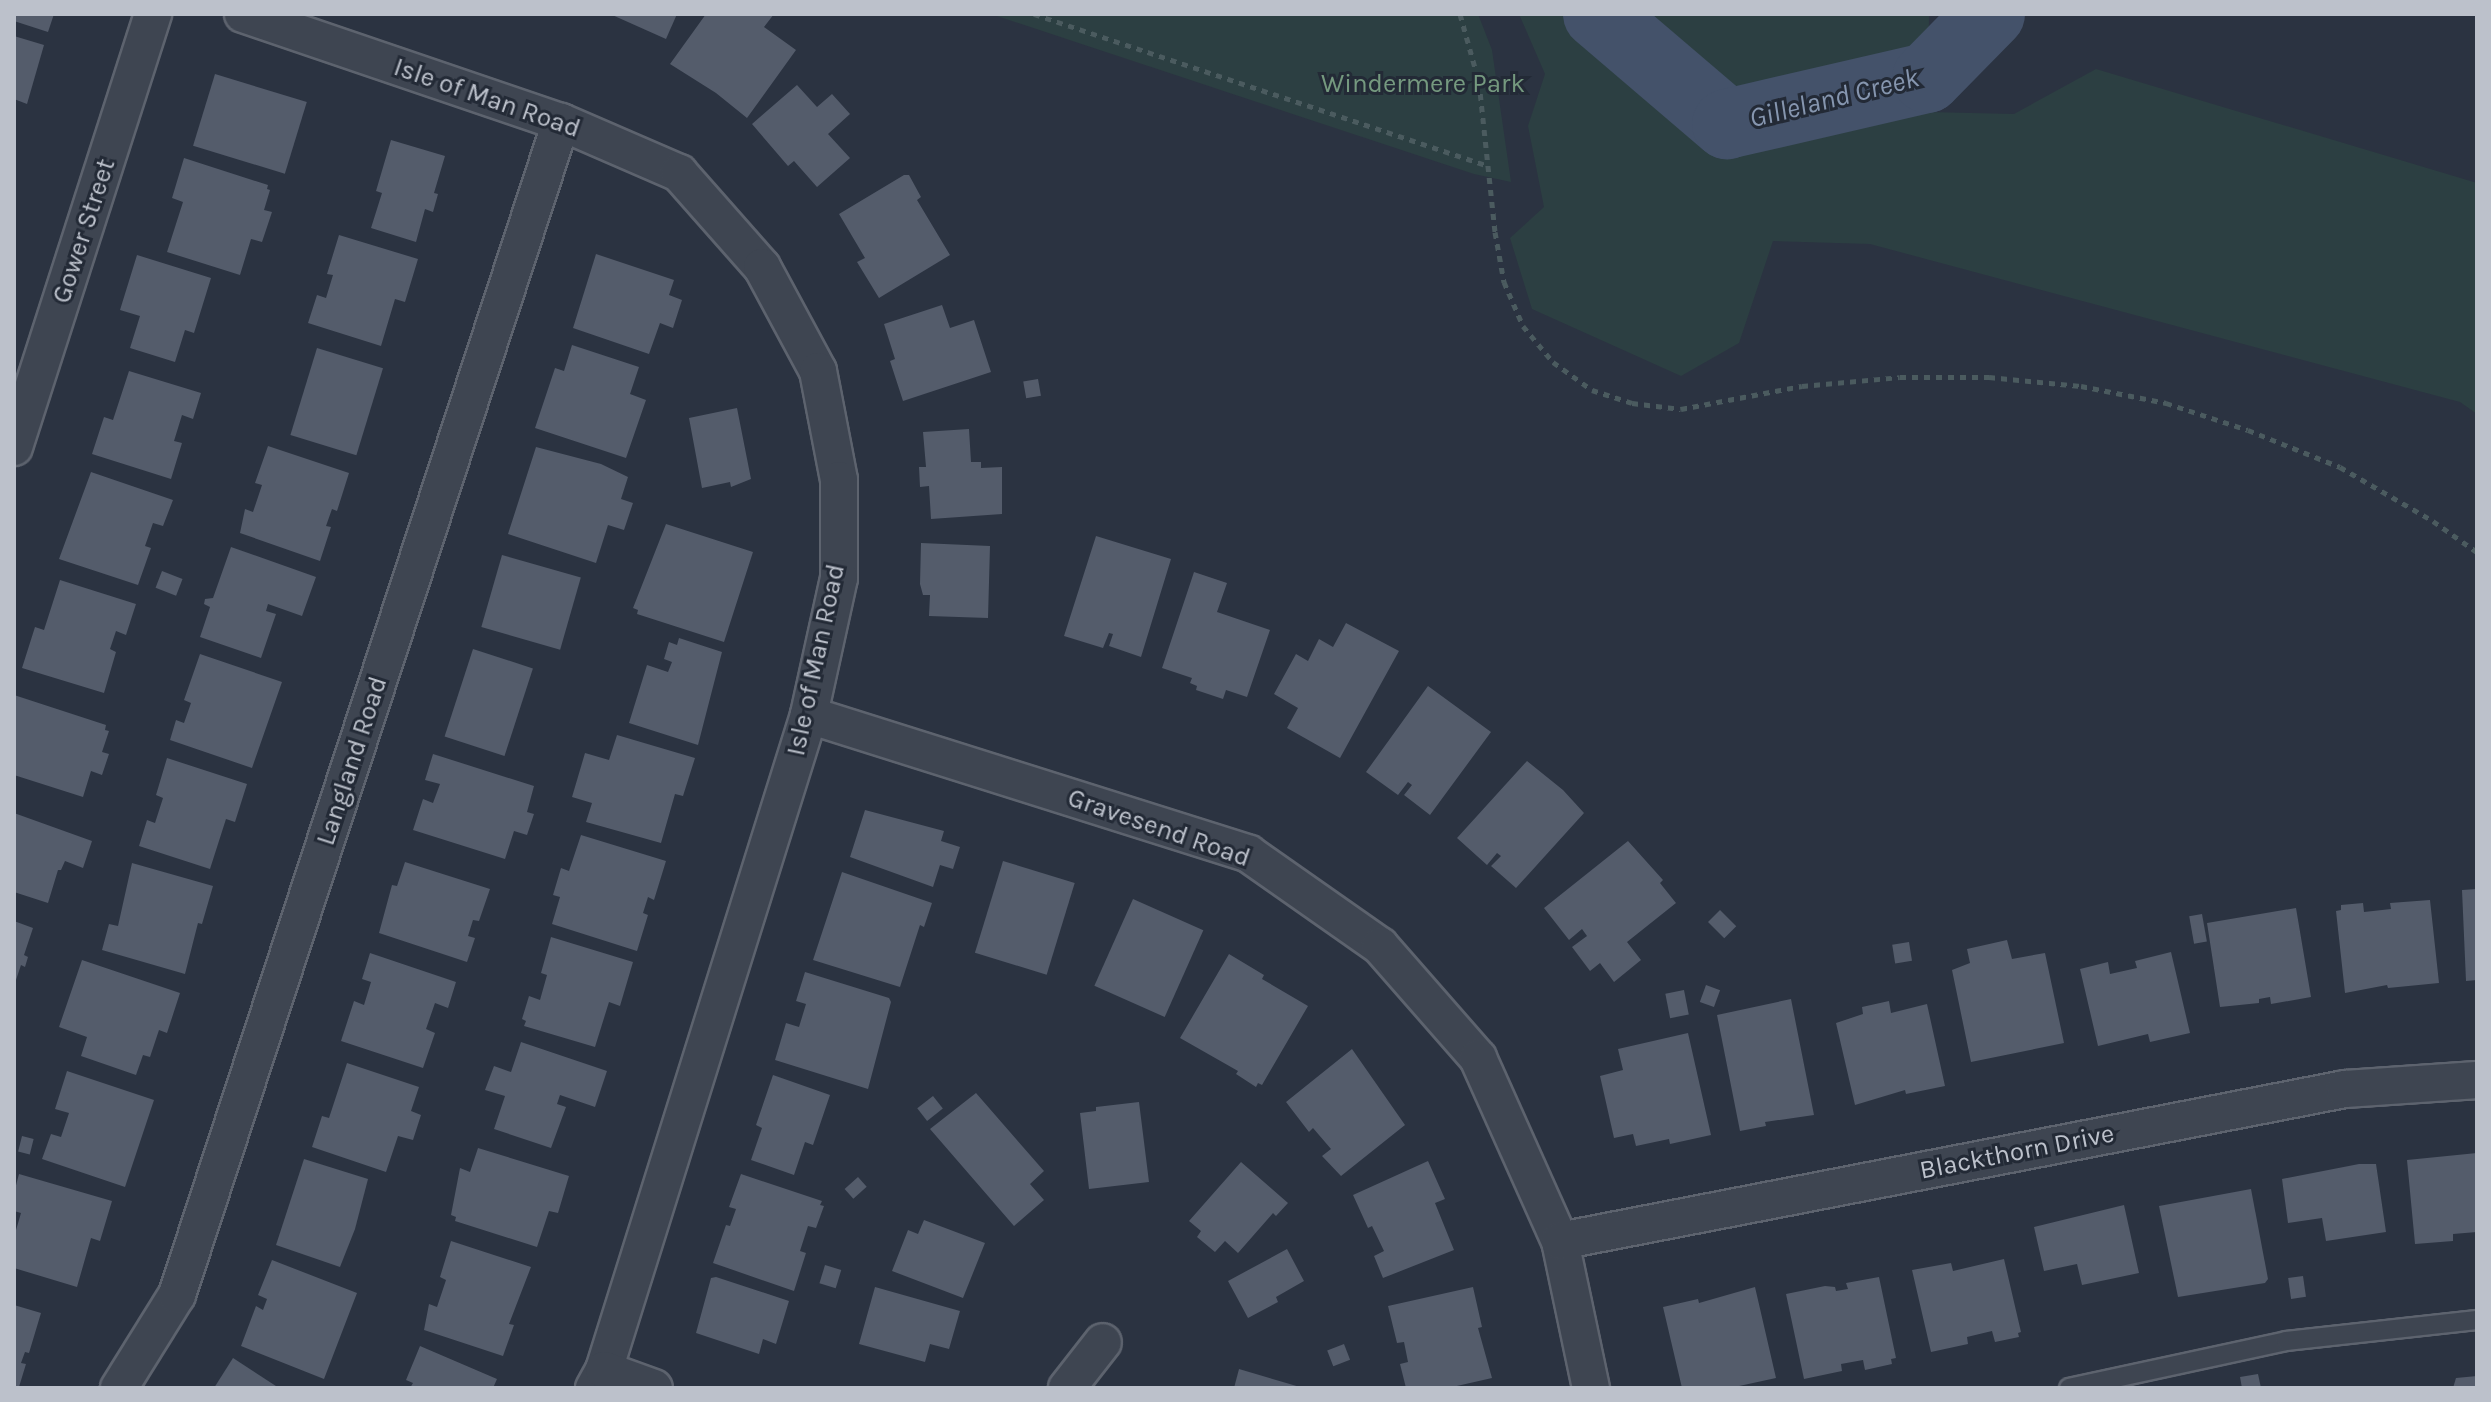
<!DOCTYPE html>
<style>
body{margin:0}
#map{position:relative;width:2491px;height:1402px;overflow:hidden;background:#2b3341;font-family:Karla,sans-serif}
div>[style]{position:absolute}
.green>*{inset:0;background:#2c3f42}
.river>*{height:70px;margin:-35px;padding:0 35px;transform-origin:35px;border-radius:35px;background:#44526a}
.building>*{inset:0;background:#545c6b;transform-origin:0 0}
.path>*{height:5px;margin-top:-2.5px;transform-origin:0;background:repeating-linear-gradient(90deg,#4b5b5f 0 6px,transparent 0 12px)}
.roads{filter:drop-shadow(2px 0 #5d636e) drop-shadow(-2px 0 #5d636e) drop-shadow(0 2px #5d636e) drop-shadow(0 -2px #5d636e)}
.lane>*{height:18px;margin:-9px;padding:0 9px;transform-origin:9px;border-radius:9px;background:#3e4551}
.street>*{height:36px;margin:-18px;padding:0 18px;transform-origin:18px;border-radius:18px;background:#3e4551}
span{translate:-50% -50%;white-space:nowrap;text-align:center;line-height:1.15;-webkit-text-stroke:6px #232a36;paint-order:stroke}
.park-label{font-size:26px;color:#75997f}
.street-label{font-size:26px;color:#bcc1cb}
.water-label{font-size:28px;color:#8696af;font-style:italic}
.frame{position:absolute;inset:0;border:16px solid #bcc1cb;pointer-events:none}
</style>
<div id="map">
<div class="green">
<i style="clip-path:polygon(991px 14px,1478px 14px,1492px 50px,1511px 182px,1474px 174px)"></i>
<i style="clip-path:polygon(1519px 14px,1929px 14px,1928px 112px,2014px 114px,2096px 69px,2477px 183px,2477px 414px,2460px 402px,1870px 244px,1773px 241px,1739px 343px,1681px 376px,1532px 309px,1510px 238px,1544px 207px,1528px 126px,1545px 74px)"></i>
</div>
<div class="river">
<i style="left:1598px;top:14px;width:170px;rotate:40.5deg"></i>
<i style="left:1727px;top:124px;width:205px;rotate:-13deg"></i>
<i style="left:1927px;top:78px;width:90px;rotate:-45.5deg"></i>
</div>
<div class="building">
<i style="clip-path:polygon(14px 14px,54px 14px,48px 32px,14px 21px)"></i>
<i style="clip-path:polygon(610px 14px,677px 14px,666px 39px)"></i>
<i style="clip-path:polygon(706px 14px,774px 14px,764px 27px,796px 50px,747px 118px,716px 93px,670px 64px)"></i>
<i style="clip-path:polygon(14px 36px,44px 45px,27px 104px,14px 99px)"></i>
<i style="left:215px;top:74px;width:96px;height:75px;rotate:17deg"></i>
<i style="clip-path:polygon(797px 85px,817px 107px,832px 94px,850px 114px,828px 134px,850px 158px,817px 187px,794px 161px,788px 166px,752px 124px)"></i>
<i style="clip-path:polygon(391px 140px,445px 156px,434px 193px,438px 194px,433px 212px,425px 209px,416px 242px,371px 228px,382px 193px,376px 191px)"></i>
<i style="clip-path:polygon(184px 158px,268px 185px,267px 189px,270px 190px,264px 210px,272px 212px,262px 242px,251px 239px,240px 275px,167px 252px,183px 202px,172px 198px)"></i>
<i style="clip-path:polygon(904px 175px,909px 175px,921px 197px,917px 200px,950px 255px,879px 298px,857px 262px,865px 258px,839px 214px)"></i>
<i style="clip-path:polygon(339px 235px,418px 259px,405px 302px,395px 299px,381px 346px,308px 323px,317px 295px,326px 298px,333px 275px,327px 274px)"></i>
<i style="clip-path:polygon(596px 254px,674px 280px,669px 295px,682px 300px,673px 328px,660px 323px,649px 354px,573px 328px)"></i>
<i style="clip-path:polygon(137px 255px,211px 278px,194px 333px,185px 330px,175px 362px,130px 348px,140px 316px,120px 310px)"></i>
<i style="clip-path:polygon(942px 305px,950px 328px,974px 320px,991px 372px,903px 401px,890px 361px,895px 359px,884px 324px)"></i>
<i style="clip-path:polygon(572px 345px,639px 367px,630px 394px,646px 400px,626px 458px,535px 428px,555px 368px,564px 371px)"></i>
<i style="left:317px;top:348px;width:69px;height:91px;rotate:17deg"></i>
<i style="clip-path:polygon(129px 371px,201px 393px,193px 419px,182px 415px,174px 441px,182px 443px,171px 479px,92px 454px,104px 417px,113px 420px)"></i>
<i style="left:1038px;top:379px;width:17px;height:15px;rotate:80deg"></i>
<i style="clip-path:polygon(737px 408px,751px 479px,731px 487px,730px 482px,702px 488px,689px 418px)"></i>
<i style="clip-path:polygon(969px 429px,971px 462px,981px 462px,981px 468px,1002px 467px,1002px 514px,931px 519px,929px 486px,920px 487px,919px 467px,926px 467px,923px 432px)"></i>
<i style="clip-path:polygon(268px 446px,349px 473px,337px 511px,332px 509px,326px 526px,331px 527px,320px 561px,240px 533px,245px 509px,253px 512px,262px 485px,255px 483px)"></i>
<i style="clip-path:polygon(536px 447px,601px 464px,628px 477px,621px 499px,633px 503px,624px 530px,608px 525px,596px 563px,508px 534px)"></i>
<i style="clip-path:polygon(91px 472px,173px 500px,163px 526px,153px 523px,145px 546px,151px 548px,138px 585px,59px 559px)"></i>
<i style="clip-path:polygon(666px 524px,753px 552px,724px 642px,637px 614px,638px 610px,633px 608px)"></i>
<i style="clip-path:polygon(1096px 536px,1171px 559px,1141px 657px,1109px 646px,1113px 634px,1109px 633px,1103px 648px,1064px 636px)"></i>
<i style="clip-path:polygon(921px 543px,990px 546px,988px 618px,929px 616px,930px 595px,923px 595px,920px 584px)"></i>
<i style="clip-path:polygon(231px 547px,316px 577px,302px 616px,268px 604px,266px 611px,276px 614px,261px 658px,200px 637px,210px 607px,204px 604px,205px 599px,213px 598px)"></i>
<i style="left:502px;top:555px;width:82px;height:75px;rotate:16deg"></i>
<i style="left:162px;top:571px;width:22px;height:18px;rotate:21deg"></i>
<i style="clip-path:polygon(1194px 572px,1227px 583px,1217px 612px,1270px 630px,1247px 697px,1226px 690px,1223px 699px,1196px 690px,1197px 686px,1190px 683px,1192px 678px,1162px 668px)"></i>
<i style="clip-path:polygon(60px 580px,136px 604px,126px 635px,116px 631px,110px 649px,116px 652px,104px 693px,22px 668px,35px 627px,44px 630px)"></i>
<i style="clip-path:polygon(1346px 623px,1399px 651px,1340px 758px,1287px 728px,1298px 708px,1274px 694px,1296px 654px,1308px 661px,1319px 639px,1333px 647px)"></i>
<i style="clip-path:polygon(679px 638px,722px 652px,698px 745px,629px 723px,647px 665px,668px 672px,672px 662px,664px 659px,669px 642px,677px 645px)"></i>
<i style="left:473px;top:649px;width:63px;height:92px;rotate:18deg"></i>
<i style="clip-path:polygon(200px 654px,282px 682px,252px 768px,170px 740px,176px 720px,184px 723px,191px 703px,184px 700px)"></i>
<i style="clip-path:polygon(1428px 686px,1491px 732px,1430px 815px,1404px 795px,1412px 785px,1408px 782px,1398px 795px,1366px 772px)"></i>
<i style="clip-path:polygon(14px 695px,106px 725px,105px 730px,109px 731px,102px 752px,109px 754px,102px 775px,91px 771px,83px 797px,14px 775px)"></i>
<i style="clip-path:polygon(617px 735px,695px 758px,683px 796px,675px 794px,661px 843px,586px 822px,592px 803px,572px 797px,585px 753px,609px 760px)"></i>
<i style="clip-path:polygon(433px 754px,534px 786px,527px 812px,534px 814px,527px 835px,514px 831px,505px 859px,413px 830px,423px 799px,433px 803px,440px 784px,425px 780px)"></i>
<i style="clip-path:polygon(167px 758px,247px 784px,235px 822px,226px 819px,210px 869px,139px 846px,147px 820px,155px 823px,163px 798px,156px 795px)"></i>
<i style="clip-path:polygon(1527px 761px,1563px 790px,1584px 813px,1516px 888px,1491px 866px,1501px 856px,1497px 853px,1487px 865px,1457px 838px)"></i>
<i style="clip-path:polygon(865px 810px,944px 831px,941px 841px,960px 847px,953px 869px,940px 865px,933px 887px,850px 857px)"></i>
<i style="clip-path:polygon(14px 813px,92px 841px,83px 868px,65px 861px,61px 870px,58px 870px,48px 903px,14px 892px)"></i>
<i style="clip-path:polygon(581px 835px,666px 861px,654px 900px,648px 897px,643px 913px,648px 915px,637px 951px,552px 924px,560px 897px,553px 895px,561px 868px,569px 871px)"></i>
<i style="clip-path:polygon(1628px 841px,1663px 880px,1660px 883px,1676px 903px,1627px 942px,1641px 960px,1614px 982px,1600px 963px,1590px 971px,1572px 947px,1587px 936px,1582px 929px,1569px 940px,1544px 908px)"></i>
<i style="left:1003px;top:861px;width:75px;height:96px;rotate:17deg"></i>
<i style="clip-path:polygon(405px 862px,490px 889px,479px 921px,473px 920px,468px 936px,475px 938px,467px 962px,379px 933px,392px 885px,397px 886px)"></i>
<i style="clip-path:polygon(132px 863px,213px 886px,202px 924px,198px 923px,185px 974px,102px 950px,109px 924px,118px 926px)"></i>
<i style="clip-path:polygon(842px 872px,932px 903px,924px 927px,920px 925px,900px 987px,813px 960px)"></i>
<i style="clip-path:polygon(2477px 889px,2477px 980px,2466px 981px,2462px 890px)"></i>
<i style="left:1133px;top:899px;width:77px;height:95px;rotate:24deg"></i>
<i style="clip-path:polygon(2430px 900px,2439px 983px,2388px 988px,2387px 985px,2345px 993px,2336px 911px,2341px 910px,2341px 905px,2363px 903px,2364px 912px,2391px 909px,2390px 903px)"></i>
<i style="clip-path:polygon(2296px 908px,2311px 997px,2271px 1004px,2270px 997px,2259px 999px,2259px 1003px,2220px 1007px,2207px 923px)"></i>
<i style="left:1720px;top:910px;width:23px;height:17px;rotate:45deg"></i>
<i style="left:2202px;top:914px;width:28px;height:13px;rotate:80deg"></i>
<i style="clip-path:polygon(14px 921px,33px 928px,24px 955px,28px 957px,25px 967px,21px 965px,15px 983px)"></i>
<i style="clip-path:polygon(551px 937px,633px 962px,620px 1006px,609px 1002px,595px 1047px,524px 1026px,526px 1021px,522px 1019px,529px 996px,540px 1000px,547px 975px,541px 973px)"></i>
<i style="clip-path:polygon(2007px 940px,2012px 959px,2045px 953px,2064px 1043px,1971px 1062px,1952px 970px,1970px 963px,1967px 949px)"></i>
<i style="left:1909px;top:942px;width:19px;height:17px;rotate:81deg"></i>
<i style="clip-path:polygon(2171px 952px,2190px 1033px,2150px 1042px,2148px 1034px,2098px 1046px,2080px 969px,2108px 962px,2110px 974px,2137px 968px,2135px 961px)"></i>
<i style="clip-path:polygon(370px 953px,456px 982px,448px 1008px,435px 1003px,426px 1029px,435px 1033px,423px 1068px,341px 1041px,354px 1001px,364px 1005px,371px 982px,362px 979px)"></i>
<i style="clip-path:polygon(1229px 954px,1264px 975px,1262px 979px,1308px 1006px,1262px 1085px,1258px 1083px,1256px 1087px,1236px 1074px,1238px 1071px,1180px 1038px)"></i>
<i style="clip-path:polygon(82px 960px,180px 993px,167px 1033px,159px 1030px,150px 1057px,143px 1055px,136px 1075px,81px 1056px,87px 1037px,59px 1027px)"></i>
<i style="clip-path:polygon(805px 972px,889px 998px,891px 1002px,868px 1089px,775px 1060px,786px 1023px,799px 1027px,806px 1004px,796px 1001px)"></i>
<i style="left:1706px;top:985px;width:15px;height:18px;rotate:20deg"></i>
<i style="left:1684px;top:990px;width:25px;height:19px;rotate:79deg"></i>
<i style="clip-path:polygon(1791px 999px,1814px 1115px,1765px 1122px,1766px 1126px,1740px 1131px,1717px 1015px)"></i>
<i style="clip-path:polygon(1889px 1001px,1891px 1013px,1927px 1004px,1945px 1086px,1906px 1094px,1905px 1090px,1855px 1105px,1836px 1023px,1863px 1014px,1862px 1007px)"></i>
<i style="clip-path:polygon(1688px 1033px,1711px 1135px,1670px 1144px,1669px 1139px,1636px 1146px,1633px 1134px,1614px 1138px,1600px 1076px,1623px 1070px,1618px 1049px)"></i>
<i style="clip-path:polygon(521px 1042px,607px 1071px,595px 1107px,560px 1095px,557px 1104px,566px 1107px,551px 1148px,494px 1129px,505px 1096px,485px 1090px,494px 1066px,511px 1072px)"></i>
<i style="clip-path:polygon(1352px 1049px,1405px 1125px,1341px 1176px,1322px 1156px,1331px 1149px,1313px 1128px,1309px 1132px,1286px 1102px)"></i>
<i style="clip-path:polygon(347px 1063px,419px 1087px,411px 1111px,421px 1115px,413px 1140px,398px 1136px,386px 1172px,312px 1147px,322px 1116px,329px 1118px)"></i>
<i style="clip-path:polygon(67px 1071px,154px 1100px,125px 1187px,42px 1159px,51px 1134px,61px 1137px,69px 1113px,55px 1109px)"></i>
<i style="clip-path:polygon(773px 1075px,830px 1095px,813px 1145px,805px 1142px,794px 1175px,751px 1160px,762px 1128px,756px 1125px)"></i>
<i style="clip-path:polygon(976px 1093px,1044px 1171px,1030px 1184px,1044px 1200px,1014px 1226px,930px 1129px)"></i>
<i style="left:933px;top:1096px;width:16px;height:20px;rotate:52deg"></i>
<i style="clip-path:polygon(1139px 1102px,1149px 1182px,1089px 1189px,1080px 1113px,1096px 1111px,1096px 1107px)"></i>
<i style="left:22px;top:1136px;width:12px;height:16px;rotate:14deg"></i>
<i style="clip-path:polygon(478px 1148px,569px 1176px,558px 1213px,549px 1211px,537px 1247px,455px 1221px,456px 1217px,451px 1215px,460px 1168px,470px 1172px)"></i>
<i style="clip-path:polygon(2477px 1153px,2477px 1232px,2453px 1234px,2453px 1241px,2415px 1244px,2407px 1160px)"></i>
<i style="clip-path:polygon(304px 1159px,368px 1179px,355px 1229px,340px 1267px,276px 1245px)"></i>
<i style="clip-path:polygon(1428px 1161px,1445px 1199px,1435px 1203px,1454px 1250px,1383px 1278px,1374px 1256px,1384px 1251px,1372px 1226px,1368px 1228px,1353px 1195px)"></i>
<i style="clip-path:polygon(1241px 1162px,1288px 1203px,1276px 1216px,1273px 1213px,1238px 1253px,1225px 1241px,1215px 1252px,1197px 1237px,1201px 1231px,1189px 1221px)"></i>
<i style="clip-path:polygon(2359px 1164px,2376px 1164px,2386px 1232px,2326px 1241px,2322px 1218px,2288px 1223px,2282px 1179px)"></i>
<i style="clip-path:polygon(19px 1174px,112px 1201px,100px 1241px,91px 1238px,77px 1287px,14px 1268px,14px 1237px,21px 1213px,14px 1211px,14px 1193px)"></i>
<i style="clip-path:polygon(741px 1174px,822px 1201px,820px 1205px,824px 1206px,816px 1228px,808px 1226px,800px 1251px,806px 1253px,794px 1291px,713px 1263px,726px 1225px,730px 1226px,736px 1209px,729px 1207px)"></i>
<i style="left:858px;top:1177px;width:13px;height:18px;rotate:48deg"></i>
<i style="clip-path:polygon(2251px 1189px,2268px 1279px,2265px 1283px,2178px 1297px,2159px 1206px)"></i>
<i style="clip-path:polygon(2124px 1205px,2139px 1273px,2082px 1285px,2077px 1264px,2044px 1271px,2034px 1227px)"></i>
<i style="clip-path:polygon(924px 1220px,985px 1243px,963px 1298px,892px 1271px,908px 1230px,918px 1234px)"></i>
<i style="clip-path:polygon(451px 1241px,531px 1267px,509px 1324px,514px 1325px,503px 1356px,424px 1330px,429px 1304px,437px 1307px,446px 1280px,440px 1277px)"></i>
<i style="clip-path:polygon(1287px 1249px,1304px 1281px,1276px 1297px,1278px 1302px,1248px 1318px,1228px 1281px)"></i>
<i style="clip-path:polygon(2004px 1259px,2021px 1332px,2018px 1333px,2019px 1337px,1995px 1342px,1992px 1331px,1967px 1337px,1968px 1344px,1931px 1352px,1912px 1270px,1951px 1263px,1953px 1271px)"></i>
<i style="clip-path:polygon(272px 1260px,357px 1293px,324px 1379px,241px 1346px,256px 1306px,263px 1310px,267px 1299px,258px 1295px)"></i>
<i style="left:825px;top:1265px;width:17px;height:19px;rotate:17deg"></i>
<i style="left:2303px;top:1276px;width:21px;height:15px;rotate:82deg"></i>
<i style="clip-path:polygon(716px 1277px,789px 1301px,776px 1344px,763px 1339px,759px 1354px,696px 1333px,711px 1278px)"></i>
<i style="clip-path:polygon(1879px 1277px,1896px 1358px,1891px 1359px,1892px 1364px,1865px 1370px,1863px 1360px,1841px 1364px,1842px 1371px,1804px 1379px,1786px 1294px,1825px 1286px,1835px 1287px,1836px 1291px,1848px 1289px,1846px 1283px)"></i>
<i style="clip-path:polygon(875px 1287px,960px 1311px,949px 1349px,930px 1344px,925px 1362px,859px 1344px)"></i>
<i style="clip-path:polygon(1473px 1287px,1482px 1327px,1478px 1328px,1492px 1378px,1448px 1388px,1406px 1388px,1400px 1364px,1408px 1362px,1404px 1342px,1397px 1343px,1388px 1306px)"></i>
<i style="clip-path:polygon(1755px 1287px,1776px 1378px,1730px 1388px,1682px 1388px,1663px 1307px,1698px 1299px,1699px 1303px)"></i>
<i style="clip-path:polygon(14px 1305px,41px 1313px,29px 1353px,25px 1352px,21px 1363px,26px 1364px,19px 1387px,14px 1386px)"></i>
<i style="left:1344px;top:1344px;width:17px;height:18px;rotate:69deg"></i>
<i style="clip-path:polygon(420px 1346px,497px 1379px,493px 1388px,410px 1388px,413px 1383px,406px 1380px)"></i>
<i style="clip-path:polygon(233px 1358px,279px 1388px,214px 1388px)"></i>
<i style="clip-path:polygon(1239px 1369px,1300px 1387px,1300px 1388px,1234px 1388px)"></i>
<i style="clip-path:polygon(2258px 1374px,2261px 1388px,2242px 1388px,2240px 1377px)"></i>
<i style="clip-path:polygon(2477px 1376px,2477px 1388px,2453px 1388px,2456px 1378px)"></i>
</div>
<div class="path">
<i style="left:1034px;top:14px;width:479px;rotate:18.5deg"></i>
<i style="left:1460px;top:14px;width:71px;rotate:74.4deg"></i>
<i style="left:1479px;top:82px;width:151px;rotate:83.9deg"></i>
<i style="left:1495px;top:232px;width:51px;rotate:79.8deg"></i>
<i style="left:1504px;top:282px;width:48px;rotate:66.6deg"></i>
<i style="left:1523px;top:326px;width:47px;rotate:50.2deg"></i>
<i style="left:1553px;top:362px;width:48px;rotate:35.7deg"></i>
<i style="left:1592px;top:390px;width:42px;rotate:18deg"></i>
<i style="left:1632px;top:403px;width:49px;rotate:7deg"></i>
<i style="left:1681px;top:409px;width:123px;rotate:-10.8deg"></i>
<i style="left:1802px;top:386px;width:98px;rotate:-5.2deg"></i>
<i style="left:1900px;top:377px;width:89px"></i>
<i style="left:1989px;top:377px;width:92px;rotate:5.6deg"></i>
<i style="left:2081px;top:386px;width:87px;rotate:11.3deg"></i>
<i style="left:2166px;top:403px;width:86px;rotate:18.2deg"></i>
<i style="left:2248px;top:430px;width:99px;rotate:21.9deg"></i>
<i style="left:2340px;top:467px;width:108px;rotate:30.1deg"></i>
<i style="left:2433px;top:521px;width:54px;rotate:35.2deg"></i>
</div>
<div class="roads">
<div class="lane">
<i style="left:2069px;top:1388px;width:222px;rotate:-12.2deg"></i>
<i style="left:2286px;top:1341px;width:192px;rotate:-6.3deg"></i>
</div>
<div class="street">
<i style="left:243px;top:14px;width:336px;rotate:18.8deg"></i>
<i style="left:561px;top:122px;width:129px;rotate:23.4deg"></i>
<i style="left:679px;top:173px;width:125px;rotate:48.6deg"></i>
<i style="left:762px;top:267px;width:118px;rotate:61.7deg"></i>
<i style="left:818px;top:371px;width:111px;rotate:79.1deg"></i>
<i style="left:839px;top:480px;width:98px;rotate:90deg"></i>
<i style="left:839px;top:578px;width:140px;rotate:102.4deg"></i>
<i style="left:809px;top:715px;width:686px;rotate:107.38deg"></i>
<i style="left:604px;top:1370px;width:21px;rotate:119deg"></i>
<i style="left:14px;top:447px;width:455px;rotate:-72.2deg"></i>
<i style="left:809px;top:715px;width:461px;rotate:17.5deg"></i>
<i style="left:1249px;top:854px;width:160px;rotate:35.1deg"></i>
<i style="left:1380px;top:946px;width:149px;rotate:48.8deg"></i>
<i style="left:1478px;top:1058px;width:201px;rotate:65.9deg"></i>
<i style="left:1560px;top:1241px;width:150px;rotate:78.1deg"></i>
<i style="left:1560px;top:1241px;width:800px;rotate:-10.96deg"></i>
<i style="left:2345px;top:1089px;width:132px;rotate:-3.9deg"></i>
<i style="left:604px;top:1370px;width:53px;rotate:19.8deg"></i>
<i style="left:119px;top:1388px;width:110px;rotate:-58.1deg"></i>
<i style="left:177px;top:1295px;width:1234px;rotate:-71.87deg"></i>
<i style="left:1067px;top:1388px;width:58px;rotate:-52deg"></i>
</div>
</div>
<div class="park-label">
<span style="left:1423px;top:84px">Windermere Park</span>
</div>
<div class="street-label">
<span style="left:487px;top:98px;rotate:19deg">Isle of Man Road</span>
<span style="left:84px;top:231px;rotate:-72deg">Gower Street</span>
<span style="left:816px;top:660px;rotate:-78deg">Isle of Man Road</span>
<span style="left:352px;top:761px;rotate:-72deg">Langland Road</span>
<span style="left:1159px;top:828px;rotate:19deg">Gravesend Road</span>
<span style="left:2017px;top:1152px;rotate:-11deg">Blackthorn Drive</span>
</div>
<div class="water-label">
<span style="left:1834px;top:98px;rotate:-14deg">Gilleland Creek</span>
</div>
<div class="frame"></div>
</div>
